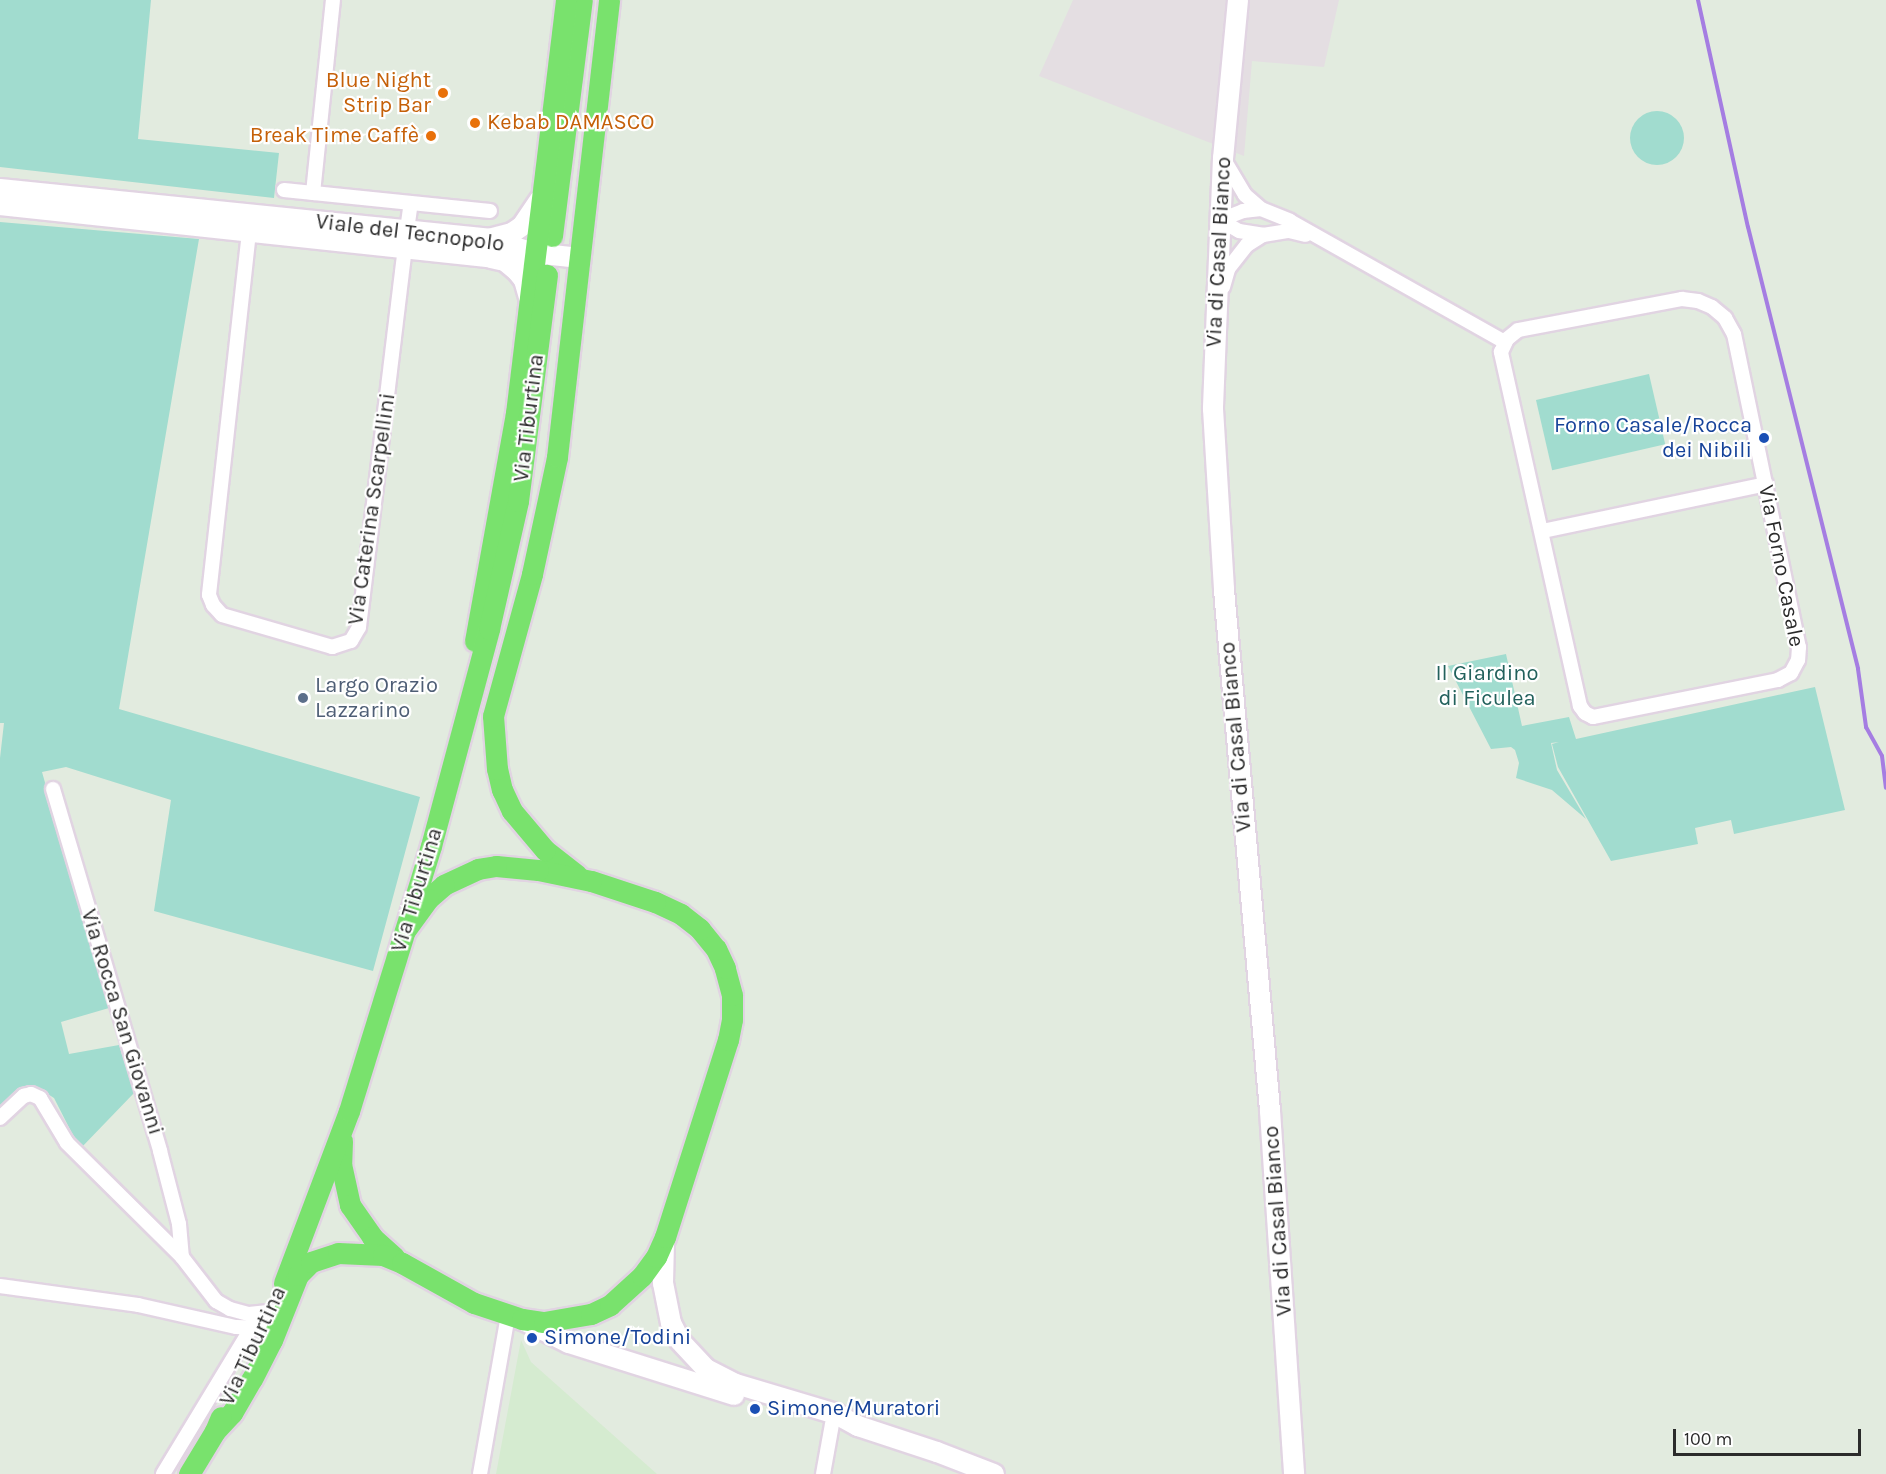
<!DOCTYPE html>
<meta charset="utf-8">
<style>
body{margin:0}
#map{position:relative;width:1886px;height:1474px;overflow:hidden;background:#e2ebdf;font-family:Karla,sans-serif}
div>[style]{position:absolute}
.industrial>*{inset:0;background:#e4dee2}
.education>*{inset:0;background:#d5ebd0}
.green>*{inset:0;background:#a1dccf;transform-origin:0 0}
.round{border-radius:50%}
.stream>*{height:4px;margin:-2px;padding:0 2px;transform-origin:2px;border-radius:2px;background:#a57de2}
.roads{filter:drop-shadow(2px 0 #e1d4e2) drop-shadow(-2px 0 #e1d4e2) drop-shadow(0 2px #e1d4e2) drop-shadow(0 -2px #e1d4e2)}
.street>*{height:14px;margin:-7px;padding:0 7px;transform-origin:7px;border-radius:7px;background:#fff}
.secondary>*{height:20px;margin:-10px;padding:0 10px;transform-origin:10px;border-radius:10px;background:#fff}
.primary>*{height:21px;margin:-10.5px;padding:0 10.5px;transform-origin:10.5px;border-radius:10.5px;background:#79e26d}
.dots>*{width:16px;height:16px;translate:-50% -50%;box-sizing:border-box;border:3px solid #fff;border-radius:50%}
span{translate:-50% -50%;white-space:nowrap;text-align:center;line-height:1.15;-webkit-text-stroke:4.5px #fff;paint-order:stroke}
.food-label{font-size:22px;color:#c56008}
.right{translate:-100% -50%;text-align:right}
.left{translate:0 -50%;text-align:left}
.street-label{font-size:22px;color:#2b2b2b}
.transit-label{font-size:22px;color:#164399}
.park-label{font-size:22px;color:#22615c}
.service-label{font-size:22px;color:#4e5e75}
.scale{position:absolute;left:1673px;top:1429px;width:188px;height:27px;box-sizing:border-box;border:3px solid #2b2b2b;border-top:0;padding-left:8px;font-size:18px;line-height:21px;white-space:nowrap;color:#2b2b2b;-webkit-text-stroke:4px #fff;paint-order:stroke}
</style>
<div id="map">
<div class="industrial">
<i style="clip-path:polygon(1073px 0,1339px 0,1324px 67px,1252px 61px,1244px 156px,1039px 76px)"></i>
</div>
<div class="education">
<i style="clip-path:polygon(521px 1340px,531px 1362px,657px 1474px,496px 1474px)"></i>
</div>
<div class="green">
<i style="clip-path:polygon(0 0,151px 0,138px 139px,279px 153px,274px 198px,0 167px)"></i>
<i class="round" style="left:1630px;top:111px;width:54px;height:54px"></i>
<i style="clip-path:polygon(0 222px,199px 239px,119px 709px,420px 797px,373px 971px,154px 911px,171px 800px,66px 767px,42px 772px,109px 1008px,61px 1022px,69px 1054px,119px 1045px,134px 1093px,80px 1149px,54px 1098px,40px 1089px,0 1121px,0 758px,4px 723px,0 723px)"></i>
<i style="left:1649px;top:374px;width:72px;height:116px;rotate:77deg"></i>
<i style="clip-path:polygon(1506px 654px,1522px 726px,1569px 717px,1576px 739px,1815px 687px,1845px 810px,1734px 834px,1731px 820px,1695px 828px,1698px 844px,1611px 861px,1558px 767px,1552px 744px,1559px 742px,1551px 743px,1557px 770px,1586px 819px,1552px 790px,1516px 778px,1519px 763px,1515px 750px,1511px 747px,1491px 749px,1448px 666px)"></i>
</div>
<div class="stream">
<i style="left:1698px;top:0;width:232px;rotate:77.6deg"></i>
<i style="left:1748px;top:227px;width:455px;rotate:76deg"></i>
<i style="left:1858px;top:669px;width:59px;rotate:82.1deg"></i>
<i style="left:1866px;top:727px;width:33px;rotate:61deg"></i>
<i style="left:1882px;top:756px;width:32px;rotate:83deg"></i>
</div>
<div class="roads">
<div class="street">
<i style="left:1223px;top:158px;width:43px;rotate:59.3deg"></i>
<i style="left:1245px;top:195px;width:21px;rotate:41deg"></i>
<i style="left:1261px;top:209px;width:31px;rotate:22deg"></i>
<i style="left:1290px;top:221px;width:247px;rotate:29.4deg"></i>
<i style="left:284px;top:190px;width:207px;rotate:5.8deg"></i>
<i style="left:313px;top:193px;width:194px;rotate:-84.1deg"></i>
<i style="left:1220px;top:220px;width:22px;rotate:30deg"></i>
<i style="left:1239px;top:231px;width:24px;rotate:9deg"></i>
<i style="left:1263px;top:235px;width:26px;rotate:-9deg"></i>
<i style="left:1289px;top:231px;width:17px;rotate:13deg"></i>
<i style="left:1220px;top:220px;width:25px;rotate:-21deg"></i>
<i style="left:1243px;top:211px;width:18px;rotate:-6deg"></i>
<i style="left:407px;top:230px;width:27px;rotate:-82deg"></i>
<i style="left:249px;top:232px;width:365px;rotate:96.3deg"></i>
<i style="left:209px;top:595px;width:11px;rotate:68deg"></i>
<i style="left:213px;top:605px;width:13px;rotate:48deg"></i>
<i style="left:222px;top:615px;width:115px;rotate:16.2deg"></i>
<i style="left:332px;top:647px;width:20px;rotate:-18deg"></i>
<i style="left:351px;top:641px;width:16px;rotate:-60deg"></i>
<i style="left:359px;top:627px;width:382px;rotate:-83.1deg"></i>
<i style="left:1223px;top:287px;width:19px;rotate:-74deg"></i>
<i style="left:1228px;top:269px;width:31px;rotate:-52deg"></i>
<i style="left:1247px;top:245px;width:19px;rotate:-32deg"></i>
<i style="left:1682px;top:299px;width:16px;rotate:7deg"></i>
<i style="left:1698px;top:301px;width:15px;rotate:23deg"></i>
<i style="left:1712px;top:307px;width:17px;rotate:40deg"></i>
<i style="left:1725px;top:318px;width:18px;rotate:61deg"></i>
<i style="left:1734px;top:334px;width:320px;rotate:78.3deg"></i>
<i style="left:1799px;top:647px;width:13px;rotate:94deg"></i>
<i style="left:1798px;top:660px;width:15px;rotate:118deg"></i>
<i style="left:1791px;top:673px;width:15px;rotate:152deg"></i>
<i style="left:1778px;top:680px;width:189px;rotate:168.7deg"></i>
<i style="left:1593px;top:717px;width:9px;rotate:-153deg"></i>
<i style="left:1585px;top:713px;width:9px;rotate:-126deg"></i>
<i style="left:1580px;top:706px;width:363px;rotate:-102.6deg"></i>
<i style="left:1501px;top:352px;width:14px;rotate:-65deg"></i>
<i style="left:1507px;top:339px;width:14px;rotate:-39deg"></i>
<i style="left:1518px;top:330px;width:167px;rotate:-10.7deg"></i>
<i style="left:1543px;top:531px;width:228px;rotate:-11.9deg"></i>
<i style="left:53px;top:789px;width:377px;rotate:73.5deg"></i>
<i style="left:160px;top:1151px;width:75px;rotate:75.4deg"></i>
<i style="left:179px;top:1224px;width:33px;rotate:85deg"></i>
<i style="left:0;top:1118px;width:33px;rotate:-43deg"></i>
<i style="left:24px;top:1096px;width:7px;rotate:-16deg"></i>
<i style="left:31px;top:1094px;width:10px;rotate:24deg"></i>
<i style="left:40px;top:1098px;width:52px;rotate:59deg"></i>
<i style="left:67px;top:1143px;width:162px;rotate:44.7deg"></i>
<i style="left:182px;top:1257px;width:56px;rotate:52.3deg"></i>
<i style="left:216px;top:1301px;width:16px;rotate:30deg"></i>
<i style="left:230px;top:1309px;width:20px;rotate:15deg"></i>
<i style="left:249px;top:1314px;width:29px;rotate:-6deg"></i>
<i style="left:0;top:1286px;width:139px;rotate:7.8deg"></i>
<i style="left:138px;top:1305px;width:100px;rotate:12.7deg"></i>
<i style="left:236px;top:1327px;width:30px;rotate:2deg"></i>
<i style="left:163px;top:1474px;width:178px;rotate:-58.8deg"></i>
<i style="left:480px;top:1474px;width:161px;rotate:-80deg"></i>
<i style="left:823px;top:1474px;width:51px;rotate:-79.8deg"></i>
</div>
<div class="secondary">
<i style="left:1238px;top:0;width:159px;rotate:95.4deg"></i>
<i style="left:1223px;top:158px;width:251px;rotate:92.3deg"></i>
<i style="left:1213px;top:409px;width:181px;rotate:86.5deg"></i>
<i style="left:1224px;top:590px;width:523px;rotate:84.95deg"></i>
<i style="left:1270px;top:1111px;width:364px;rotate:86.2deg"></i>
<i style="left:0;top:189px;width:492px;rotate:5.8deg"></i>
<i style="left:489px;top:239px;width:47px;rotate:17.3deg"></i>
<i style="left:534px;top:253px;width:46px;rotate:6.2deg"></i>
<i style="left:0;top:205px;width:492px;rotate:6.1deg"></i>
<i style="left:489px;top:257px;width:37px;rotate:-5deg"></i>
<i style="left:489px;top:239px;width:24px;rotate:-15deg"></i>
<i style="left:512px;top:233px;width:12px;rotate:-35deg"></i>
<i style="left:522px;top:226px;width:32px;rotate:-56deg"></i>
<i style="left:491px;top:258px;width:14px;rotate:12deg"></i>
<i style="left:505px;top:261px;width:16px;rotate:40deg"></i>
<i style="left:517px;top:271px;width:11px;rotate:52deg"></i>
<i style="left:524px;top:280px;width:18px;rotate:74deg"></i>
<i style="left:664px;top:1242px;width:41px;rotate:91.4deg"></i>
<i style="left:663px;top:1283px;width:41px;rotate:78.7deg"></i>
<i style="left:671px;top:1323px;width:20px;rotate:63deg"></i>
<i style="left:680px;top:1341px;width:38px;rotate:47deg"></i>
<i style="left:706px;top:1369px;width:34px;rotate:27deg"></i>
<i style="left:736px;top:1384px;width:104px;rotate:16.7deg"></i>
<i style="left:836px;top:1414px;width:25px;rotate:29deg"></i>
<i style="left:858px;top:1426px;width:83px;rotate:18.2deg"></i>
<i style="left:937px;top:1452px;width:61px;rotate:21.1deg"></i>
<i style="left:525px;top:1321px;width:49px;rotate:26.6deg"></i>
<i style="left:569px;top:1343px;width:173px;rotate:17.5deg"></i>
</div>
<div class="primary">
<i style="left:552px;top:236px;width:238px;rotate:-82.8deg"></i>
<i style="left:475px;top:641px;width:232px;rotate:-79.8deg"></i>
<i style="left:516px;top:413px;width:416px;rotate:-83.1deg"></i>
<i style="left:577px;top:875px;width:41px;rotate:-142deg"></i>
<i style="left:545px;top:850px;width:51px;rotate:-130.2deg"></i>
<i style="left:512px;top:811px;width:23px;rotate:-115deg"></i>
<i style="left:502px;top:790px;width:22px;rotate:-103deg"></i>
<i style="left:497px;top:769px;width:53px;rotate:-94.3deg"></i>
<i style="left:493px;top:716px;width:147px;rotate:-74.6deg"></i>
<i style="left:532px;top:574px;width:120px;rotate:-77.9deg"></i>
<i style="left:557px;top:457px;width:460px;rotate:-83.5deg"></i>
<i style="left:342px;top:1141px;width:23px;rotate:92deg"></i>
<i style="left:341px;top:1164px;width:42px;rotate:77.6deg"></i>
<i style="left:350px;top:1205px;width:39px;rotate:55deg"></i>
<i style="left:372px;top:1237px;width:30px;rotate:42deg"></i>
<i style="left:284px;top:1283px;width:184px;rotate:-69.3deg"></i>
<i style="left:349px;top:1111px;width:277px;rotate:-72.8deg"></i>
<i style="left:431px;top:846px;width:225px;rotate:-75deg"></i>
<i style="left:489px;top:629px;width:131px;rotate:-77.2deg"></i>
<i style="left:518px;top:501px;width:228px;rotate:-82.7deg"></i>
<i style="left:215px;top:1431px;width:25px;rotate:-47deg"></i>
<i style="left:232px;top:1413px;width:39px;rotate:-60deg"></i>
<i style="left:252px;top:1379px;width:44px;rotate:-62.9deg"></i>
<i style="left:272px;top:1340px;width:70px;rotate:-68.2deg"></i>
<i style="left:298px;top:1275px;width:18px;rotate:-45deg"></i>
<i style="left:311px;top:1262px;width:28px;rotate:-18deg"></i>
<i style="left:338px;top:1253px;width:45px;rotate:2.5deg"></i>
<i style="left:383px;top:1255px;width:21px;rotate:23deg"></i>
<i style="left:402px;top:1263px;width:82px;rotate:29.1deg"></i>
<i style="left:474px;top:1303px;width:51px;rotate:18.4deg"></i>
<i style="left:522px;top:1319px;width:22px;rotate:8deg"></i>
<i style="left:544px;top:1322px;width:48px;rotate:-9.7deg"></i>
<i style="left:591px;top:1314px;width:21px;rotate:-25deg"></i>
<i style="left:610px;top:1305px;width:43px;rotate:-42.2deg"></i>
<i style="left:642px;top:1276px;width:24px;rotate:-54deg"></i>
<i style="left:656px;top:1257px;width:22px;rotate:-66deg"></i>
<i style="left:665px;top:1237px;width:207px;rotate:-72.3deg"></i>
<i style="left:728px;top:1040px;width:21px;rotate:-79deg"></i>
<i style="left:732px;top:1019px;width:24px;rotate:-90deg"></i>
<i style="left:732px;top:995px;width:28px;rotate:-105deg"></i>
<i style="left:725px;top:968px;width:21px;rotate:-115deg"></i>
<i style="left:716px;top:949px;width:26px;rotate:-129deg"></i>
<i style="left:700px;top:929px;width:24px;rotate:-142deg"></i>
<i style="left:681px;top:914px;width:29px;rotate:-155deg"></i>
<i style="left:655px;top:902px;width:67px;rotate:-161.8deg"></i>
<i style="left:591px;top:881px;width:54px;rotate:-168.3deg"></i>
<i style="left:538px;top:870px;width:42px;rotate:-174.6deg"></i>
<i style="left:496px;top:866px;width:18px;rotate:171deg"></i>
<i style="left:478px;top:869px;width:38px;rotate:155deg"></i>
<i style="left:444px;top:885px;width:21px;rotate:139deg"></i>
<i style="left:428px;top:899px;width:39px;rotate:126deg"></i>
<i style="left:189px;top:1474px;width:50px;rotate:-58.8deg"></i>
<i style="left:215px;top:1431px;width:15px;rotate:-67deg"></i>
</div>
</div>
<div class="dots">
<i style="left:443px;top:93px;background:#e8710a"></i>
<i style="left:475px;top:123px;background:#e8710a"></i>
<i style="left:431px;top:136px;background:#e8710a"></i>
<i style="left:1764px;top:438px;background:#1a4fb4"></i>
<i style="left:303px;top:698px;background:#5c6f8a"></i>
<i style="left:532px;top:1338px;background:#1a4fb4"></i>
<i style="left:755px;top:1409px;background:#1a4fb4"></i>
</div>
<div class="food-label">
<span class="right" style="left:431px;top:93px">Blue Night<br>Strip Bar</span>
<span class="left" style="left:487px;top:123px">Kebab DAMASCO</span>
<span class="right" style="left:419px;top:136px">Break Time Caffè</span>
</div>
<div class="street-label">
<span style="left:410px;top:233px;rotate:7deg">Viale del Tecnopolo</span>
<span style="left:1219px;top:252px;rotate:-87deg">Via di Casal Bianco</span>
<span style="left:529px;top:418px;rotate:-83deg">Via Tiburtina</span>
<span style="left:372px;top:509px;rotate:-82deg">Via Caterina Scarpellini</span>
<span style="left:1781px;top:566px;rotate:79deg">Via Forno Casale</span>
<span style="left:1236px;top:737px;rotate:-95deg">Via di Casal Bianco</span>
<span style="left:417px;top:890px;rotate:-73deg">Via Tiburtina</span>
<span style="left:122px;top:1022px;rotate:73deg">Via Rocca San Giovanni</span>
<span style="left:1278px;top:1221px;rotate:-94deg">Via di Casal Bianco</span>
<span style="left:253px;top:1346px;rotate:-65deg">Via Tiburtina</span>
</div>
<div class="transit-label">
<span class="right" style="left:1752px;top:438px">Forno Casale/Rocca<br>dei Nibili</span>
<span class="left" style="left:544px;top:1338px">Simone/Todini</span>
<span class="left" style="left:767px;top:1409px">Simone/Muratori</span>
</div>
<div class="park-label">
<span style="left:1487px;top:686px">Il Giardino<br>di Ficulea</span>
</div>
<div class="service-label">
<span class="left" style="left:315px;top:698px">Largo Orazio<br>Lazzarino</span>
</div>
<div class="scale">100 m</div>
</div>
